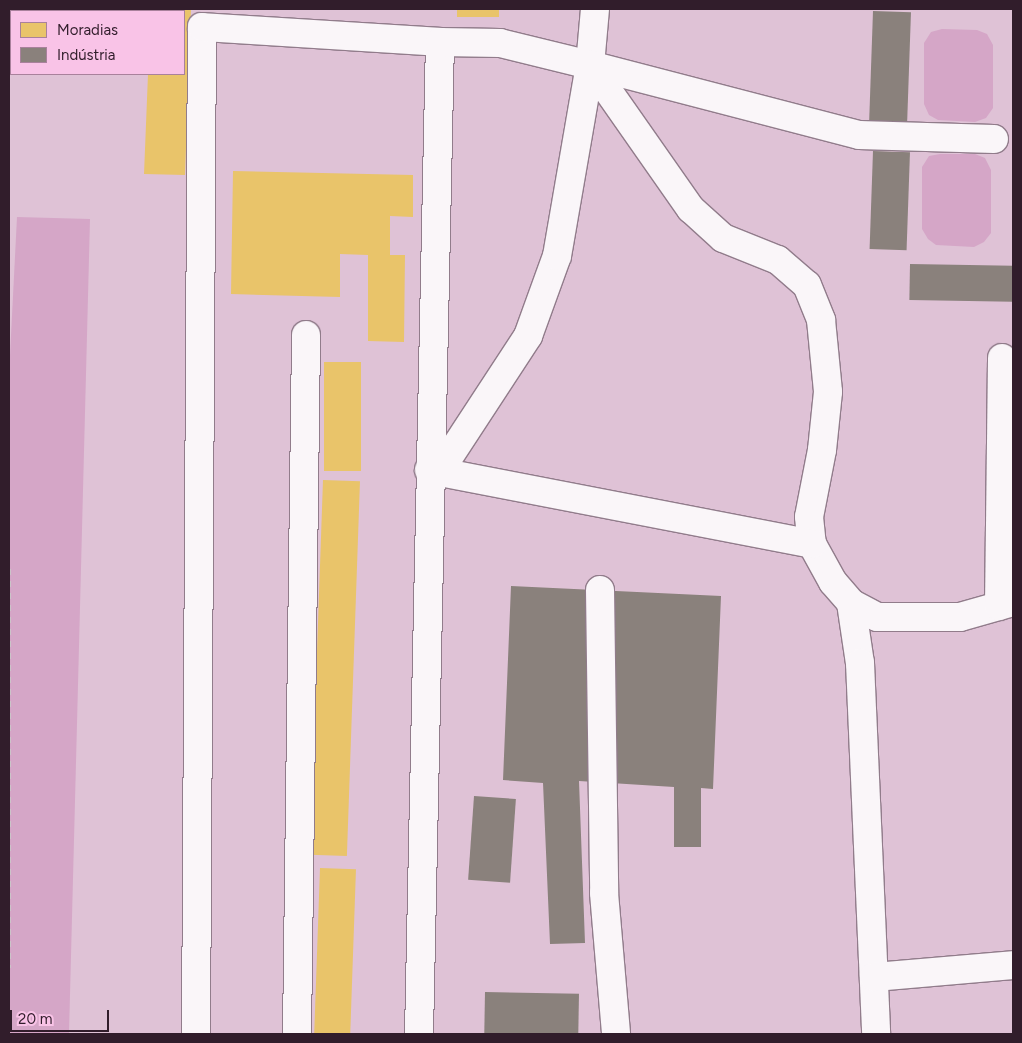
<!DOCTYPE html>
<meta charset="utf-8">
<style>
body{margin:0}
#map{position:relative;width:1022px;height:1043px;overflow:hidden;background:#dfc2d6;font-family:Figtree,sans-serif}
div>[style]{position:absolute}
.green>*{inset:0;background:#d5a6c7}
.homes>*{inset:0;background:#e9c46a;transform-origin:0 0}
.industry>*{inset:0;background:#8a817c;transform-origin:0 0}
.roads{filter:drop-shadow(1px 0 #917c8b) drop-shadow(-1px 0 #917c8b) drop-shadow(0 1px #917c8b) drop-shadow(0 -1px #917c8b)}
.minor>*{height:28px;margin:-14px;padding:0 14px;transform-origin:14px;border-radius:14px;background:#faf6f9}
.rail>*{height:4px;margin-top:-2px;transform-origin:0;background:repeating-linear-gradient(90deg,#cbc3c8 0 6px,transparent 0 12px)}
span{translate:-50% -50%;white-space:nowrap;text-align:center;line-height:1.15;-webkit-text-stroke:5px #f9c3e7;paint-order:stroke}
.frame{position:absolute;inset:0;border:10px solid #311d2b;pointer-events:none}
.legend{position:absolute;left:10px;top:10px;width:175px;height:65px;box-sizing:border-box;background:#f9c3e7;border:1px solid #a9819c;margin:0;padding:6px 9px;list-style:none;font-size:15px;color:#311d2b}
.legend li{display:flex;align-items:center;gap:10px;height:25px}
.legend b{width:25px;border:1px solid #a9819c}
.scale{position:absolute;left:10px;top:1010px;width:99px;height:22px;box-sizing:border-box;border:2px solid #311d2b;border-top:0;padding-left:6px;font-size:15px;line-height:18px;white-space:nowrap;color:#311d2b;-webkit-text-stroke:4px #f9c3e7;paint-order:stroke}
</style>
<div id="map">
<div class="green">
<i style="clip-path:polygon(942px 29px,977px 30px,987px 34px,993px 45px,993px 108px,986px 118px,975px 122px,938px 120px,929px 115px,924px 104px,924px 43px,931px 32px)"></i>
<i style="clip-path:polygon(940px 154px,975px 154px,985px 158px,991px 170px,991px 233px,984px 242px,974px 247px,936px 245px,928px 239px,922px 229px,922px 167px,929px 156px)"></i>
<i style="clip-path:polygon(17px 217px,90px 219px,69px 1034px,9px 1034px,9px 375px)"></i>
</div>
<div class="homes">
<i style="clip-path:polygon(150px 9px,191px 9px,185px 175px,144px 174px,148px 74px,184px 74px,184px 11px)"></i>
<i style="left:457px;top:9px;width:42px;height:8px"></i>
<i style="clip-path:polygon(233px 171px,413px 175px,413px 217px,390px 216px,390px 255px,405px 255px,404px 342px,368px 341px,368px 255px,340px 254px,340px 297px,231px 294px)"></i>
<i style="left:324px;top:362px;width:37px;height:109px"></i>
<i style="left:323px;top:480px;width:37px;height:375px;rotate:2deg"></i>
<i style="left:320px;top:868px;width:36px;height:166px;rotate:2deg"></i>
</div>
<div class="industry">
<i style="left:873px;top:11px;width:38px;height:111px;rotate:2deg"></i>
<i style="left:873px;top:151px;width:37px;height:98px;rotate:2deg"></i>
<i style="left:910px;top:264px;width:103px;height:36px;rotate:1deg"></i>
<i style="clip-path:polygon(511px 586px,721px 596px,713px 789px,701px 788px,701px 847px,674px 847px,674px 787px,579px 781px,585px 943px,550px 944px,543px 783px,503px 780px)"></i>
<i style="left:474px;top:796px;width:42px;height:84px;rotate:4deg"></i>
<i style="left:485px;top:992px;width:94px;height:42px;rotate:1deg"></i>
</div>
<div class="roads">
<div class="minor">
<i style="left:595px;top:9px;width:56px;rotate:95.1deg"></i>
<i style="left:590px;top:65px;width:176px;rotate:55deg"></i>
<i style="left:691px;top:209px;width:43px;rotate:42.2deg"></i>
<i style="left:723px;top:238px;width:59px;rotate:21.8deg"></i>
<i style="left:778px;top:260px;width:38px;rotate:41deg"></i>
<i style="left:807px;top:285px;width:38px;rotate:68deg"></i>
<i style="left:821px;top:320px;width:72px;rotate:84.4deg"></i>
<i style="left:828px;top:392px;width:58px;rotate:95.9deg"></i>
<i style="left:822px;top:450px;width:68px;rotate:101deg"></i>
<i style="left:809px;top:517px;width:27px;rotate:84deg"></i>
<i style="left:812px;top:544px;width:43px;rotate:61.1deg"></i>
<i style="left:833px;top:582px;width:28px;rotate:49deg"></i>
<i style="left:851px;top:603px;width:30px;rotate:28deg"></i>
<i style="left:877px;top:617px;width:83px"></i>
<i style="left:960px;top:617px;width:55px;rotate:-15.8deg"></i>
<i style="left:429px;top:470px;width:390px;rotate:10.9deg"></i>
<i style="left:439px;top:472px;width:163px;rotate:-56.8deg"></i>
<i style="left:528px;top:336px;width:85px;rotate:-70.1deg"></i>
<i style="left:557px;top:256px;width:194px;rotate:-80.2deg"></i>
<i style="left:590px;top:65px;width:278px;rotate:14.6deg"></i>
<i style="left:859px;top:135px;width:135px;rotate:1.7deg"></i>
<i style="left:600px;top:590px;width:303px;rotate:89.2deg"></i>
<i style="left:604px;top:893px;width:142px;rotate:85.1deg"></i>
<i style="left:851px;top:603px;width:61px;rotate:81.5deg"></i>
<i style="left:860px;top:663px;width:371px;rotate:87.5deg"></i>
<i style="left:999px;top:606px;width:248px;rotate:-89.3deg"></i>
<i style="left:874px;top:977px;width:140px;rotate:-4.9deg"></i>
<i style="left:196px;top:1034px;width:1007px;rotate:-89.66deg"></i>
<i style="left:202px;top:27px;width:238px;rotate:3.6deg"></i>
<i style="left:297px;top:1034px;width:699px;rotate:-89.26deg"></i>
<i style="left:419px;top:1034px;width:992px;rotate:-88.79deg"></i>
<i style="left:440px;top:42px;width:60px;rotate:1deg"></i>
<i style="left:500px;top:43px;width:93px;rotate:13.7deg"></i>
</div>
</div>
<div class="rail">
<i style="left:9px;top:569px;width:399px;rotate:90deg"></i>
</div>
<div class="frame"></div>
<ul class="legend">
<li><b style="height:14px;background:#e9c46a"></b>Moradias</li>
<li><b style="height:14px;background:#8a817c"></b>Indústria</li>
</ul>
<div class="scale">20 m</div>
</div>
